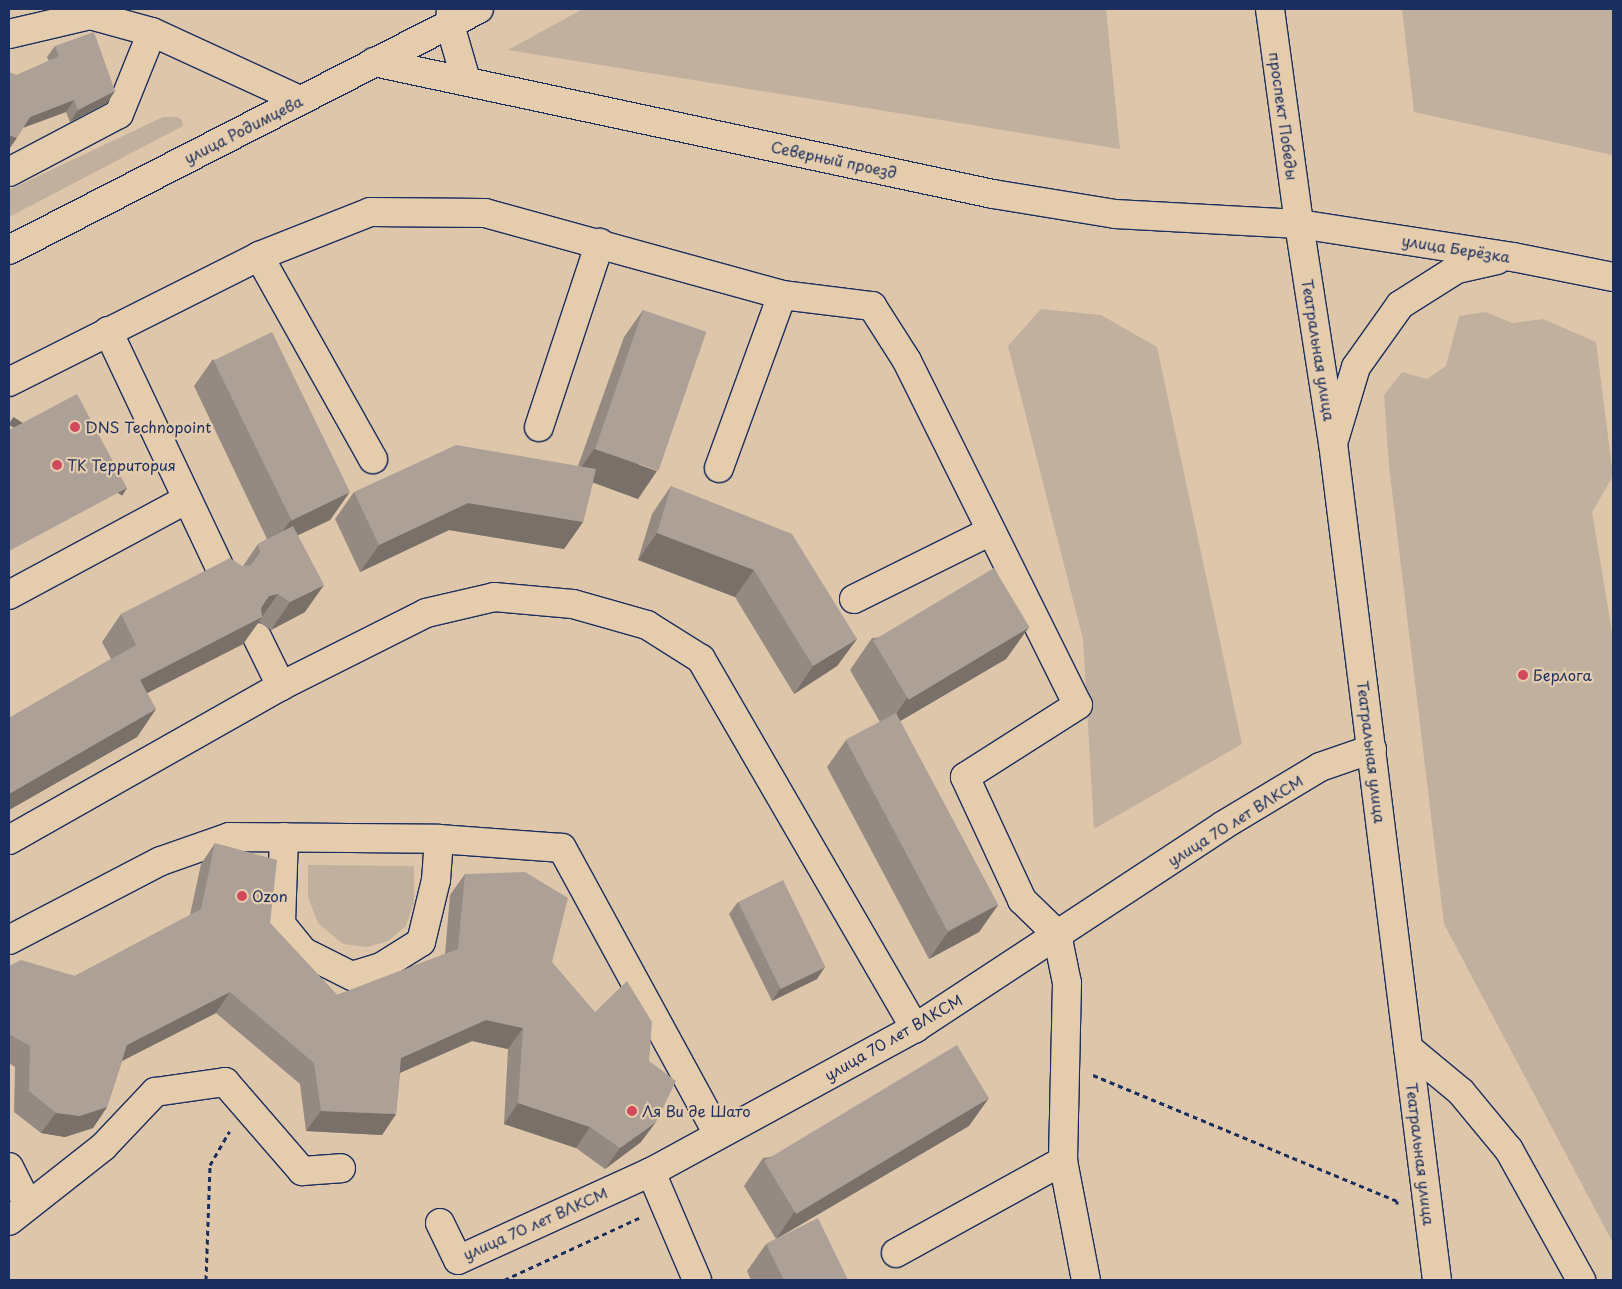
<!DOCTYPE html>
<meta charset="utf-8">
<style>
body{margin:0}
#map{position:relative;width:1622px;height:1289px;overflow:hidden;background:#ddc6aa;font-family:"Playpen Sans",sans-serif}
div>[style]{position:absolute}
.green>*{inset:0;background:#c1b09e}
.path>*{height:3px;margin-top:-1.5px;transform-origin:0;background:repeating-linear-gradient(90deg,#1b2f5e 0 5px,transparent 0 9px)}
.roads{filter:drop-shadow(1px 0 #1b2f5e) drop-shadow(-1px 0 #1b2f5e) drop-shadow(0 1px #1b2f5e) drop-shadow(0 -1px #1b2f5e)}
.minor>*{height:28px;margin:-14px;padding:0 14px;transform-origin:14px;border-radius:14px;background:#e5ccad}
.major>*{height:28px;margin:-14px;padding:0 14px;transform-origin:14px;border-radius:14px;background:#e5ccad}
.wall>*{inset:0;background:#958a82}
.shaded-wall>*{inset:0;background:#79706a;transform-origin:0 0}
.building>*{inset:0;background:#ada097;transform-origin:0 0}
.dots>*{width:14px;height:14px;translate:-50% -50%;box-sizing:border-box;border:2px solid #e5ccad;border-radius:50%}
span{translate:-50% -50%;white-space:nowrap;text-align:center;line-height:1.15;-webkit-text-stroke:4.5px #e5ccad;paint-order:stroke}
.street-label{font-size:15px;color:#1b2f5e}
.poi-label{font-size:15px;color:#1b2f5e}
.left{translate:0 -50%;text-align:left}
.frame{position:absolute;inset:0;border:10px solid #1b2f5e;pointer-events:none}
</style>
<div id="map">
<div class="green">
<i style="clip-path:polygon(583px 9px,1106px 9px,1120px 149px,508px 50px)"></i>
<i style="clip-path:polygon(1402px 9px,1613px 9px,1613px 155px,1414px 112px)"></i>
<i style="clip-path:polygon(163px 117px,177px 117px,182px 120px,183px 126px,9px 217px,9px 190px)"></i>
<i style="clip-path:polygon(1041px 309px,1101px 315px,1157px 347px,1242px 744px,1094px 829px,1083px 639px,1008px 346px)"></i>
<i style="clip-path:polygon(1486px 312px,1512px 323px,1543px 319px,1596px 342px,1613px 476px,1592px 512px,1613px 638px,1613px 1243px,1444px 924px,1389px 466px,1384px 395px,1402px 372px,1427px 379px,1446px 366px,1459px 316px)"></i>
<i style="clip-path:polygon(308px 865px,414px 866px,414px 902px,406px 926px,388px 941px,367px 947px,343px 944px,318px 923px,308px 897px)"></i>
</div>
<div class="path">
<i style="left:1093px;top:1075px;width:329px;rotate:22.5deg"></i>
<i style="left:1397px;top:1201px;width:3px;rotate:90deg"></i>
<i style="left:206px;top:1280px;width:115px;rotate:-88deg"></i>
<i style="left:210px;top:1165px;width:39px;rotate:-60deg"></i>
<i style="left:504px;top:1280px;width:149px;rotate:-24.7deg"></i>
</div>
<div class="roads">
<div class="minor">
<i style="left:80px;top:9px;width:12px;rotate:31deg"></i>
<i style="left:90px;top:15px;width:64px;rotate:15.3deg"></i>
<i style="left:9px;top:34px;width:83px;rotate:-13.2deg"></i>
<i style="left:9px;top:172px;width:124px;rotate:-27.8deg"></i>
<i style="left:119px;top:114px;width:88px;rotate:-68.1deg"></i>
<i style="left:152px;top:32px;width:163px;rotate:24.7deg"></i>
<i style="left:259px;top:256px;width:233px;rotate:60.7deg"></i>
<i style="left:108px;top:331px;width:273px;rotate:64.7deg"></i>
<i style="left:9px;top:382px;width:280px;rotate:-26.7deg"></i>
<i style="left:259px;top:256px;width:119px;rotate:-21.6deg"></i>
<i style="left:370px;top:212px;width:115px;rotate:0.5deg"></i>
<i style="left:485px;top:213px;width:308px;rotate:15.4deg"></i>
<i style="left:782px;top:295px;width:91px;rotate:7deg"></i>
<i style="left:872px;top:306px;width:65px;rotate:57.5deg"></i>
<i style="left:907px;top:361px;width:384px;rotate:63.6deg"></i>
<i style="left:1078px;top:705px;width:134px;rotate:147.5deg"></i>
<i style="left:965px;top:777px;width:136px;rotate:65.1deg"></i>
<i style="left:1022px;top:900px;width:49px;rotate:44.2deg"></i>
<i style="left:1057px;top:934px;width:50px;rotate:78.5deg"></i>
<i style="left:1067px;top:983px;width:178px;rotate:91.3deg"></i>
<i style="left:1063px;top:1161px;width:121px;rotate:79.1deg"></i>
<i style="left:539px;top:427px;width:194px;rotate:-71.7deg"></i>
<i style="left:719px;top:468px;width:184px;rotate:-70deg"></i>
<i style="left:9px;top:595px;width:202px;rotate:-28.3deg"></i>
<i style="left:854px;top:599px;width:153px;rotate:-26.4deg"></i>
<i style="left:257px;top:637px;width:55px;rotate:63.9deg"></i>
<i style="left:284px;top:837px;width:87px;rotate:92deg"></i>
<i style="left:281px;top:924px;width:36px;rotate:51deg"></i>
<i style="left:304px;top:952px;width:54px;rotate:26.6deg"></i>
<i style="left:352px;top:976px;width:30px;rotate:-17deg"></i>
<i style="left:381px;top:967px;width:47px;rotate:-32deg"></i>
<i style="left:421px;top:942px;width:64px;rotate:-76.4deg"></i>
<i style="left:436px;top:880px;width:41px;rotate:-85.8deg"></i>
<i style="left:9px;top:840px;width:313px;rotate:-29.5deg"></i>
<i style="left:281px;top:686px;width:162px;rotate:-26.7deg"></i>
<i style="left:426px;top:613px;width:70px;rotate:-13.2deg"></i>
<i style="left:494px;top:597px;width:79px;rotate:5.1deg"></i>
<i style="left:573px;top:604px;width:77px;rotate:15.8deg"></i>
<i style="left:647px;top:625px;width:64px;rotate:32.2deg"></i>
<i style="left:701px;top:659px;width:427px;rotate:59.9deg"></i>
<i style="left:9px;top:940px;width:171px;rotate:-27.5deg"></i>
<i style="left:161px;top:861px;width:72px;rotate:-19.4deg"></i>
<i style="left:229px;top:837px;width:210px;rotate:0.5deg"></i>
<i style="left:439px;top:839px;width:123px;rotate:4.2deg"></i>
<i style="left:562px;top:848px;width:326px;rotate:61.4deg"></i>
<i style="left:1408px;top:1048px;width:69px;rotate:39.7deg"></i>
<i style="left:1461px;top:1092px;width:75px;rotate:50.4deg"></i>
<i style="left:1509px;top:1150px;width:149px;rotate:61deg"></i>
<i style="left:9px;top:1167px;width:42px;rotate:63.4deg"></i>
<i style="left:651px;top:1172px;width:117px;rotate:66.9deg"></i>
<i style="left:9px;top:1221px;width:120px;rotate:-38.2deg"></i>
<i style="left:103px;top:1147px;width:76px;rotate:-46.6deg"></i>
<i style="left:155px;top:1092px;width:71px;rotate:-8.1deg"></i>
<i style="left:225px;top:1082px;width:118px;rotate:49.1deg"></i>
<i style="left:302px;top:1171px;width:39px;rotate:-4deg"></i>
<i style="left:440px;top:1223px;width:41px;rotate:64.1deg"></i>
<i style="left:458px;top:1260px;width:212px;rotate:-24.5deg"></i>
<i style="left:651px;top:1172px;width:301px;rotate:-28.6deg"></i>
<i style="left:915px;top:1028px;width:367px;rotate:-33.3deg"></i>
<i style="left:1222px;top:826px;width:114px;rotate:-31deg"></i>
<i style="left:1320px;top:767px;width:55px;rotate:-19.1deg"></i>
<i style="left:896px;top:1253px;width:191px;rotate:-28.9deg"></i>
</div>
<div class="major">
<i style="left:451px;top:9px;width:16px;rotate:94deg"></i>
<i style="left:450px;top:25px;width:57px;rotate:73.8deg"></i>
<i style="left:1270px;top:9px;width:217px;rotate:82.3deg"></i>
<i style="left:1299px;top:224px;width:222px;rotate:81.2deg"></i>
<i style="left:1333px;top:443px;width:843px;rotate:82.92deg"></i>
<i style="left:374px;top:62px;width:633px;rotate:12.04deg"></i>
<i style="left:993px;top:194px;width:124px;rotate:9.3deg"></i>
<i style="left:1115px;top:214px;width:184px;rotate:3.1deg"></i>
<i style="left:1299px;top:224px;width:217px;rotate:8.8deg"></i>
<i style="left:1513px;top:257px;width:102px;rotate:11.3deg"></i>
<i style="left:9px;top:250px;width:528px;rotate:-27.15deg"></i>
<i style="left:1335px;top:437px;width:73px;rotate:-73.3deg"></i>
<i style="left:1356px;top:367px;width:76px;rotate:-54.6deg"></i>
<i style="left:1400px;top:305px;width:67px;rotate:-32.3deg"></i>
<i style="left:1457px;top:269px;width:41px;rotate:-12.7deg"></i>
</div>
</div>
<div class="wall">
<i style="clip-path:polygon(55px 46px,115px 91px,107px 103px,70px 122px,66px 112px,23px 128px,9px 149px,17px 75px,49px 61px,47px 57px)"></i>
<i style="clip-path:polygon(643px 310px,638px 499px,593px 482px,583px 522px,564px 549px,449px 530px,360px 572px,335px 519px,354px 492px,578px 466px,624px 337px)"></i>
<i style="clip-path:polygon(213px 359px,349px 493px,330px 520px,298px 535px,305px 612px,271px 630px,259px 622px,243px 644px,147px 693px,156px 709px,137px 737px,9px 810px,9px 718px,111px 659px,102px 642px,121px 614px,243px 566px,258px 544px,267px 539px,194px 386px)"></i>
<i style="clip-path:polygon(671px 486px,857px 639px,837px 666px,794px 694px,735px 597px,638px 560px,652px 514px)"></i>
<i style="clip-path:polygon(1029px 627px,1006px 659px,900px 721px,998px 905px,979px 932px,929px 959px,827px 767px,846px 740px,880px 722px,850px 670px,872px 638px)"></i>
<i style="clip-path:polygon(215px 843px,270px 923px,337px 995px,445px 954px,450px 895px,465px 874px,552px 962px,641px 1142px,605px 1169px,576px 1148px,504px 1124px,508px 1049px,472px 1041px,400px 1073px,396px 1114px,382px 1135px,306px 1131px,300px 1084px,216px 1013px,122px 1061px,107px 1107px,93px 1128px,65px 1137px,41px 1133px,14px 1112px,15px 1067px,9px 1063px,9px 966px,75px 976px,190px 915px,201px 864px)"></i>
<i style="clip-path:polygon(738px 902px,817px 979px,772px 1001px,729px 914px)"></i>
<i style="clip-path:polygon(969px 1126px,776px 1239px,848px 1280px,751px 1280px,747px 1271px,766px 1244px,776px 1239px,744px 1186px,763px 1158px)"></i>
</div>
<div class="shaded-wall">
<i style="clip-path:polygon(115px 91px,107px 103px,70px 122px,78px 110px)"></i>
<i style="clip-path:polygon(74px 100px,66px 112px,22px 128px,30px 117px)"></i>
<i style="clip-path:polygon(9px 135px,17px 138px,9px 149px)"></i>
<i style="clip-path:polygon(594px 449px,657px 471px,638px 499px,575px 476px)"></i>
<i style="left:127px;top:488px;width:9px;height:134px;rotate:122deg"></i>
<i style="clip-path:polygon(349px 493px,330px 520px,271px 548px,290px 521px)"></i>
<i style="clip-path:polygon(468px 503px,583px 522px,564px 549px,449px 530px,360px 572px,379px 545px)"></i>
<i style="clip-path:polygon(657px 533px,754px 570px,735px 597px,638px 560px)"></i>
<i style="clip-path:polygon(324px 585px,305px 612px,271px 630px,290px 602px)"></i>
<i style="clip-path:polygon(278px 594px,243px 644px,120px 707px,140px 680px,269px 596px)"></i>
<i style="clip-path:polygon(1029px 627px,1006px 659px,885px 730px,907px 698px)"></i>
<i style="clip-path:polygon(857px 639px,837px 666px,794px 694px,813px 666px)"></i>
<i style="clip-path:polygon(156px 709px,137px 737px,9px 810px,9px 794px)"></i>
<i style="clip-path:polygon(998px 905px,979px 932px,929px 959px,948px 932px)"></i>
<i style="clip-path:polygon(825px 967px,817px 979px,772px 1001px,780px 989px)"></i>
<i style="clip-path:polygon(230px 992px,216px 1013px,112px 1066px,127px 1045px)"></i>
<i style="clip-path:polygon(486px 1020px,523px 1028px,508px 1049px,472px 1041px,386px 1079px,401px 1058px)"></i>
<i style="clip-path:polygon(989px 1098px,969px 1126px,776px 1239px,795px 1211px)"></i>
<i style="clip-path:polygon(518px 1103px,590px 1127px,576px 1148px,504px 1124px)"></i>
<i style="clip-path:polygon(107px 1107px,93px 1128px,65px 1137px,41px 1133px,56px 1113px)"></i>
<i style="clip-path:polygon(321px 1111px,396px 1114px,382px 1135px,306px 1131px)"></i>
<i style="clip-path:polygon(656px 1122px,641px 1142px,605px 1169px,620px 1148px)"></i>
</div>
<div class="building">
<i style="clip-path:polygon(94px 32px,115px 91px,78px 110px,74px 100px,30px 117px,17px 138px,9px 135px,9px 72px,17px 75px,59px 56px,55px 46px)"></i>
<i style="left:643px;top:310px;width:67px;height:147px;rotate:19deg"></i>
<i style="left:272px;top:332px;width:178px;height:65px;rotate:64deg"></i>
<i style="clip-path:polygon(77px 394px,127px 488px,9px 551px,9px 430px)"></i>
<i style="clip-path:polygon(456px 445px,596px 469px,583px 522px,468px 503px,379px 545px,354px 492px)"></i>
<i style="clip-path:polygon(671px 486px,792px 534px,857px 639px,813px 666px,754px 570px,657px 533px)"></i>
<i style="clip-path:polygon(293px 526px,324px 585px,290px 602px,278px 594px,269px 596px,261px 608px,262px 617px,140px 680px,156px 709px,9px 794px,9px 718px,136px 645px,121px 614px,230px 558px,242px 566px,251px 565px,260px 552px,258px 544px)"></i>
<i style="left:994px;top:568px;width:69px;height:141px;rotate:59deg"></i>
<i style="left:896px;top:713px;width:217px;height:57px;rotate:62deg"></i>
<i style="clip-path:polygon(215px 843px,277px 860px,270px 923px,337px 995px,458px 949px,465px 874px,525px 872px,568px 898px,552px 962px,595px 1012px,627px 981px,652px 1022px,649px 1061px,676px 1081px,656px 1122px,620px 1148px,590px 1127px,518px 1103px,523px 1028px,486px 1020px,401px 1058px,396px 1114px,321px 1111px,314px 1063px,230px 992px,127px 1045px,107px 1107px,80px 1116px,56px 1113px,29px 1091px,30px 1046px,9px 1034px,9px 966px,21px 960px,75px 976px,201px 909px)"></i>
<i style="left:783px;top:880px;width:97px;height:50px;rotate:64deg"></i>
<i style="left:957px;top:1045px;width:62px;height:225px;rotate:59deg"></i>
<i style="clip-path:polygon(818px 1218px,848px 1280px,784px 1280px,766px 1244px)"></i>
</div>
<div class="dots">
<i style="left:75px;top:427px;background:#d1495b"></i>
<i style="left:57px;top:465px;background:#d1495b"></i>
<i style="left:1523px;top:675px;background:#d1495b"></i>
<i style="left:242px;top:896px;background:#d1495b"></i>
<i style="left:632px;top:1111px;background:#d1495b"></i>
</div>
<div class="street-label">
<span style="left:1284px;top:116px;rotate:82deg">проспект Победы</span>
<span style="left:243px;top:129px;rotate:-27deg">улица Родимцева</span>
<span style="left:834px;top:159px;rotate:12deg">Северный проезд</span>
<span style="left:1456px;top:248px;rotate:9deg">улица Берёзка</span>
<span style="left:1319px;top:350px;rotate:81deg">Театральная улица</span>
<span style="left:1372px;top:752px;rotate:83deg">Театральная улица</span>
<span style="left:1235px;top:820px;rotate:-32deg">улица 70 лет ВЛКСМ</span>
<span style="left:893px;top:1037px;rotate:-30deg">улица 70 лет ВЛКСМ</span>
<span style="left:1421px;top:1154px;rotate:83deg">Театральная улица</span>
<span style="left:535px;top:1223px;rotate:-24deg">улица 70 лет ВЛКСМ</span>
</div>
<div class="poi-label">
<span class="left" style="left:85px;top:427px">DNS Technopoint</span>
<span class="left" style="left:67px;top:465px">ТК Территория</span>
<span class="left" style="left:1533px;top:675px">Берлога</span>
<span class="left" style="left:252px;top:896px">Ozon</span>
<span class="left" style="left:642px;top:1111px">Ля Ви де Шато</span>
</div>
<div class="frame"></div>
</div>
